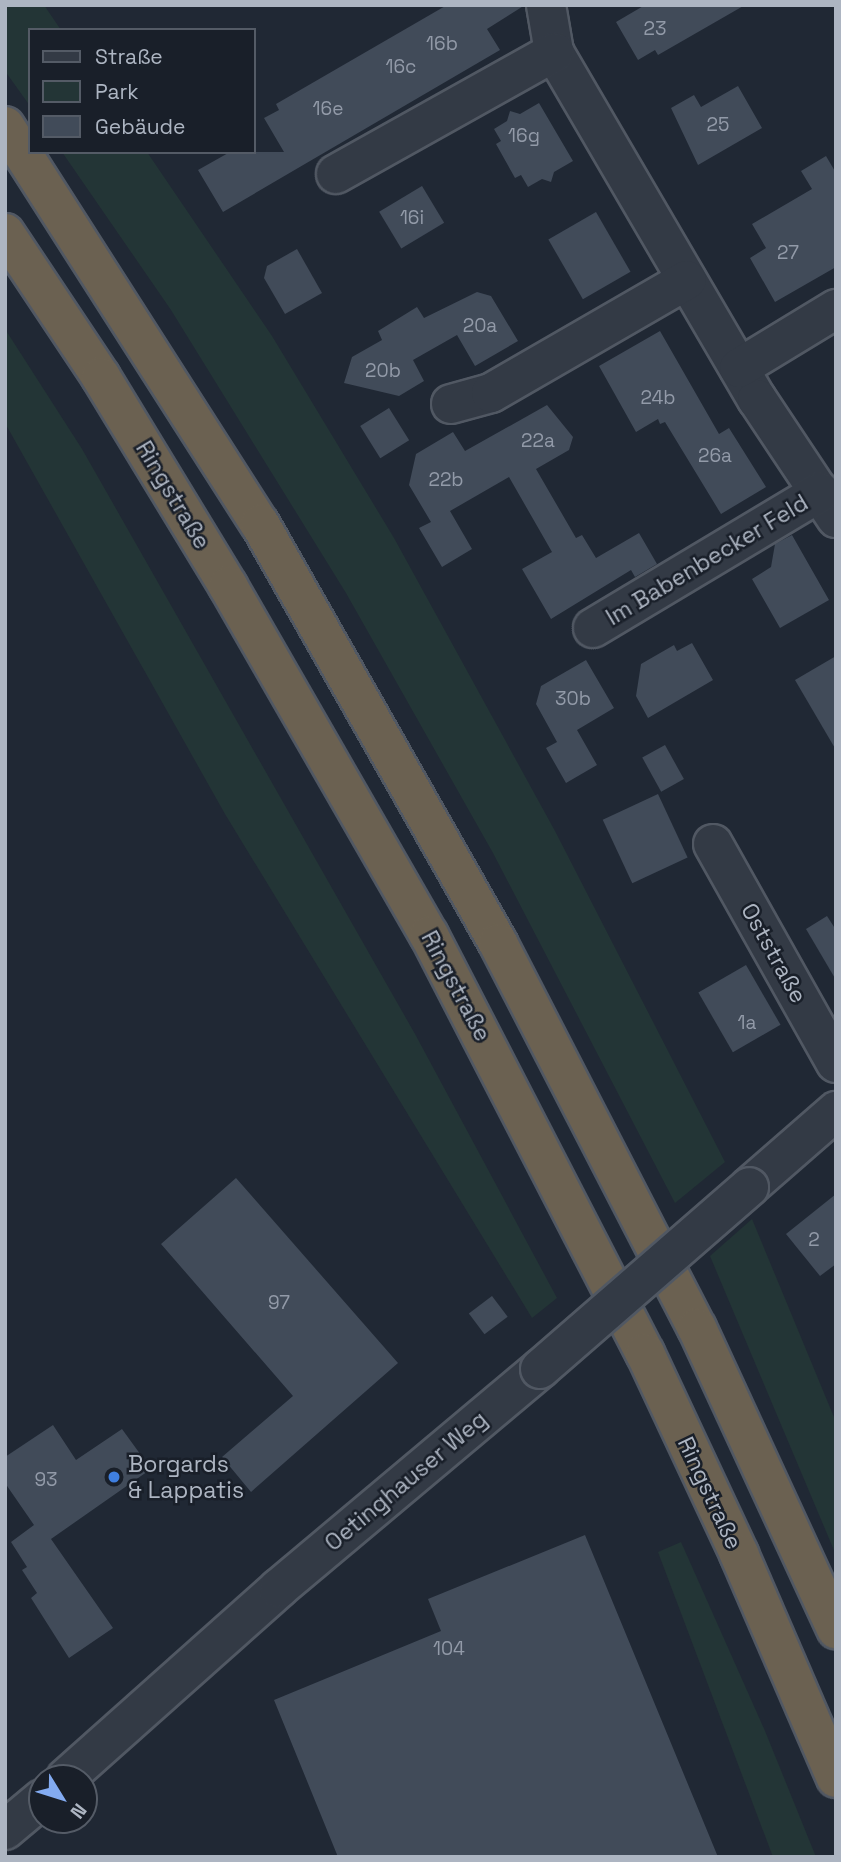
<!DOCTYPE html>
<meta charset="utf-8">
<style>
body{margin:0}
#map{position:relative;width:841px;height:1862px;overflow:hidden;background:#202834;font-family:"Space Grotesk",sans-serif}
div>[style]{position:absolute}
.green>*{inset:0;background:#233536}
.building>*{inset:0;background:#414b59;transform-origin:0 0}
.roads{filter:drop-shadow(2px 0 #515863) drop-shadow(-2px 0 #515863) drop-shadow(0 2px #515863) drop-shadow(0 -2px #515863)}
.minor>*{height:38px;margin:-19px;padding:0 19px;transform-origin:19px;border-radius:19px;background:#333a45}
.highway>*{height:38px;margin:-19px;padding:0 19px;transform-origin:19px;border-radius:19px;background:#6b6151}
.bridges{filter:drop-shadow(2px 0 #515863) drop-shadow(-2px 0 #515863) drop-shadow(0 2px #515863) drop-shadow(0 -2px #515863)}
.minor-bridge>*{height:38px;margin:-19px;padding:0 19px;transform-origin:19px;border-radius:19px;background:#333a45}
.dots>*{width:19px;height:19px;translate:-50% -50%;box-sizing:border-box;border:4px solid #191f29;border-radius:50%}
span{translate:-50% -50%;white-space:nowrap;text-align:center;line-height:1.15;-webkit-text-stroke:5px #191f29;paint-order:stroke}
.number-label{font-size:19px;color:#929aa8}
.number-label span{-webkit-text-stroke-width:0}
.street-label{font-size:23px;color:#adb5c2}
.poi-label{font-size:23px;color:#adb5c2}
.left{translate:0 -50%;text-align:left}
.frame{position:absolute;inset:0;border:7px solid #adb5c2;pointer-events:none}
.legend{position:absolute;left:28px;top:28px;width:228px;height:126px;box-sizing:border-box;background:#191f29;border:2px solid #545b66;margin:0;padding:9px 12px;list-style:none;font-size:21px;color:#adb5c2}
.legend li{display:flex;align-items:center;gap:14px;height:35px}
.legend b{width:35px;border:2px solid #545b66}
.north{position:absolute;left:28px;top:1764px;width:70px;height:70px;box-sizing:border-box;background:#191f29;border:2px solid #545b66;border-radius:50%;rotate:128deg;font-size:19px;font-weight:700;line-height:28px;text-align:center;color:#adb5c2}
.north::after{content:'';display:block;margin:auto;width:24px;height:32px;background:#83abf1;clip-path:polygon(50% 0,100% 100%,50% 72%,0 100%)}
</style>
<div id="map">
<div class="green">
<i style="clip-path:polygon(5px 5px,44px 5px,61px 30px,30px 30px,30px 106px,5px 71px)"></i>
<i style="clip-path:polygon(62px 152px,147px 152px,272px 336px,394px 538px,555px 831px,725px 1162px,675px 1203px,493px 853px,346px 593px,171px 310px)"></i>
<i style="clip-path:polygon(5px 329px,82px 449px,415px 1034px,557px 1298px,532px 1318px,225px 814px,5px 423px)"></i>
<i style="clip-path:polygon(752px 1219px,836px 1422px,836px 1555px,710px 1256px)"></i>
<i style="clip-path:polygon(681px 1542px,765px 1731px,816px 1857px,773px 1857px,658px 1552px)"></i>
</div>
<div class="building">
<i style="clip-path:polygon(447px 5px,525px 5px,487px 29px,500px 50px,223px 212px,198px 170px,230px 152px,284px 152px,264px 118px,279px 110px,276px 104px)"></i>
<i style="clip-path:polygon(645px 5px,745px 5px,658px 55px,655px 50px,638px 60px,616px 22px)"></i>
<i style="clip-path:polygon(738px 86px,762px 128px,698px 165px,671px 108px,694px 95px,701px 107px)"></i>
<i style="clip-path:polygon(539px 103px,573px 161px,554px 172px,551px 182px,542px 179px,528px 187px,521px 175px,515px 178px,496px 144px,501px 141px,494px 129px,507px 121px,510px 111px,520px 114px)"></i>
<i style="clip-path:polygon(826px 156px,836px 173px,836px 267px,775px 302px,750px 258px,766px 248px,752px 224px,812px 189px,801px 171px)"></i>
<i style="left:422px;top:186px;width:43px;height:50px;rotate:59deg"></i>
<i style="left:596px;top:212px;width:69px;height:55px;rotate:60deg"></i>
<i style="clip-path:polygon(297px 249px,322px 293px,285px 314px,264px 278px,267px 266px)"></i>
<i style="clip-path:polygon(477px 292px,491px 296px,518px 341px,475px 366px,457px 335px,413px 360px,424px 381px,399px 396px,344px 383px,352px 357px,382px 340px,378px 331px,417px 307px,424px 318px)"></i>
<i style="clip-path:polygon(660px 331px,719px 434px,729px 428px,766px 487px,721px 514px,665px 422px,660px 424px,658px 419px,636px 432px,599px 366px)"></i>
<i style="clip-path:polygon(547px 405px,573px 437px,569px 450px,536px 469px,576px 538px,582px 535px,596px 558px,639px 533px,657px 564px,635px 577px,631px 570px,551px 619px,522px 569px,552px 552px,509px 477px,450px 511px,472px 549px,442px 567px,419px 528px,431px 522px,409px 485px,416px 454px,453px 432px,465px 451px)"></i>
<i style="left:389px;top:408px;width:38px;height:34px;rotate:58deg"></i>
<i style="clip-path:polygon(792px 535px,829px 600px,780px 628px,752px 579px,771px 567px,775px 544px)"></i>
<i style="clip-path:polygon(692px 643px,713px 680px,648px 718px,636px 696px,641px 664px,674px 645px,677px 651px)"></i>
<i style="clip-path:polygon(836px 656px,836px 750px,795px 680px)"></i>
<i style="clip-path:polygon(586px 660px,614px 708px,577px 730px,597px 765px,566px 783px,546px 748px,557px 742px,536px 704px,541px 686px)"></i>
<i style="left:665px;top:745px;width:39px;height:26px;rotate:61deg"></i>
<i style="left:658px;top:794px;width:70px;height:61px;rotate:65deg"></i>
<i style="clip-path:polygon(827px 916px,836px 930px,836px 980px,806px 929px)"></i>
<i style="left:746px;top:965px;width:69px;height:55px;rotate:60deg"></i>
<i style="clip-path:polygon(236px 1178px,398px 1363px,251px 1492px,222px 1457px,293px 1396px,161px 1244px)"></i>
<i style="clip-path:polygon(836px 1194px,836px 1264px,820px 1276px,786px 1234px)"></i>
<i style="left:492px;top:1296px;width:26px;height:29px;rotate:53deg"></i>
<i style="clip-path:polygon(53px 1425px,76px 1460px,122px 1429px,151px 1469px,51px 1539px,113px 1628px,69px 1658px,31px 1598px,37px 1593px,22px 1570px,27px 1567px,11px 1542px,34px 1525px,5px 1483px,5px 1457px)"></i>
<i style="clip-path:polygon(585px 1535px,718px 1857px,338px 1857px,274px 1700px,441px 1631px,428px 1599px)"></i>
</div>
<div class="roads">
<div class="minor">
<i style="left:546px;top:5px;width:48px;rotate:80.3deg"></i>
<i style="left:554px;top:52px;width:402px;rotate:59.7deg"></i>
<i style="left:757px;top:399px;width:143px;rotate:56.4deg"></i>
<i style="left:336px;top:174px;width:250px;rotate:-29.2deg"></i>
<i style="left:739px;top:368px;width:114px;rotate:-31.3deg"></i>
<i style="left:451px;top:404px;width:41px;rotate:-15.4deg"></i>
<i style="left:491px;top:393px;width:226px;rotate:-30deg"></i>
<i style="left:593px;top:628px;width:265px;rotate:-30.9deg"></i>
<i style="left:713px;top:844px;width:251px;rotate:60.7deg"></i>
<i style="left:749px;top:1187px;width:116px;rotate:-41.1deg"></i>
<i style="left:66px;top:1778px;width:285px;rotate:-41.7deg"></i>
<i style="left:279px;top:1588px;width:341px;rotate:-40deg"></i>
<i style="left:5px;top:1830px;width:48px;rotate:-40deg"></i>
</div>
<div class="highway">
<i style="left:5px;top:126px;width:473px;rotate:57.4deg"></i>
<i style="left:260px;top:524px;width:482px;rotate:60.4deg"></i>
<i style="left:498px;top:943px;width:433px;rotate:62.7deg"></i>
<i style="left:697px;top:1328px;width:332px;rotate:65.2deg"></i>
<i style="left:5px;top:233px;width:173px;rotate:56.3deg"></i>
<i style="left:101px;top:377px;width:245px;rotate:58.7deg"></i>
<i style="left:228px;top:586px;width:403px;rotate:60.1deg"></i>
<i style="left:429px;top:935px;width:471px;rotate:62.7deg"></i>
<i style="left:645px;top:1353px;width:222px;rotate:64.9deg"></i>
<i style="left:739px;top:1554px;width:244px;rotate:66.6deg"></i>
</div>
</div>
<div class="bridges">
<div class="minor-bridge">
<i style="left:540px;top:1369px;width:277px;rotate:-41deg"></i>
</div>
</div>
<div class="dots">
<i style="left:114px;top:1477px;background:#3f7fe0"></i>
</div>
<div class="number-label">
<span style="left:655px;top:29px">23</span>
<span style="left:442px;top:44px">16b</span>
<span style="left:401px;top:67px">16c</span>
<span style="left:328px;top:109px">16e</span>
<span style="left:718px;top:125px">25</span>
<span style="left:524px;top:136px">16g</span>
<span style="left:412px;top:218px">16i</span>
<span style="left:788px;top:253px">27</span>
<span style="left:480px;top:326px">20a</span>
<span style="left:383px;top:371px">20b</span>
<span style="left:658px;top:398px">24b</span>
<span style="left:538px;top:441px">22a</span>
<span style="left:715px;top:456px">26a</span>
<span style="left:446px;top:480px">22b</span>
<span style="left:573px;top:699px">30b</span>
<span style="left:747px;top:1023px">1a</span>
<span style="left:814px;top:1240px">2</span>
<span style="left:279px;top:1303px">97</span>
<span style="left:46px;top:1480px">93</span>
<span style="left:449px;top:1649px">104</span>
</div>
<div class="street-label">
<span style="left:173px;top:495px;rotate:59deg">Ringstraße</span>
<span style="left:707px;top:560px;rotate:-31deg">Im Babenbecker Feld</span>
<span style="left:774px;top:953px;rotate:61deg">Oststraße</span>
<span style="left:456px;top:986px;rotate:62deg">Ringstraße</span>
<span style="left:406px;top:1481px;rotate:-40deg">Oetinghauser Weg</span>
<span style="left:710px;top:1493px;rotate:65deg">Ringstraße</span>
</div>
<div class="poi-label">
<span class="left" style="left:128px;top:1477px">Borgards<br>&amp; Lappatis</span>
</div>
<div class="frame"></div>
<ul class="legend">
<li><b style="height:9px;background:#333a45"></b>Straße</li>
<li><b style="height:19px;background:#233536"></b>Park</li>
<li><b style="height:19px;background:#414b59"></b>Gebäude</li>
</ul>
<div class="north">N</div>
</div>
